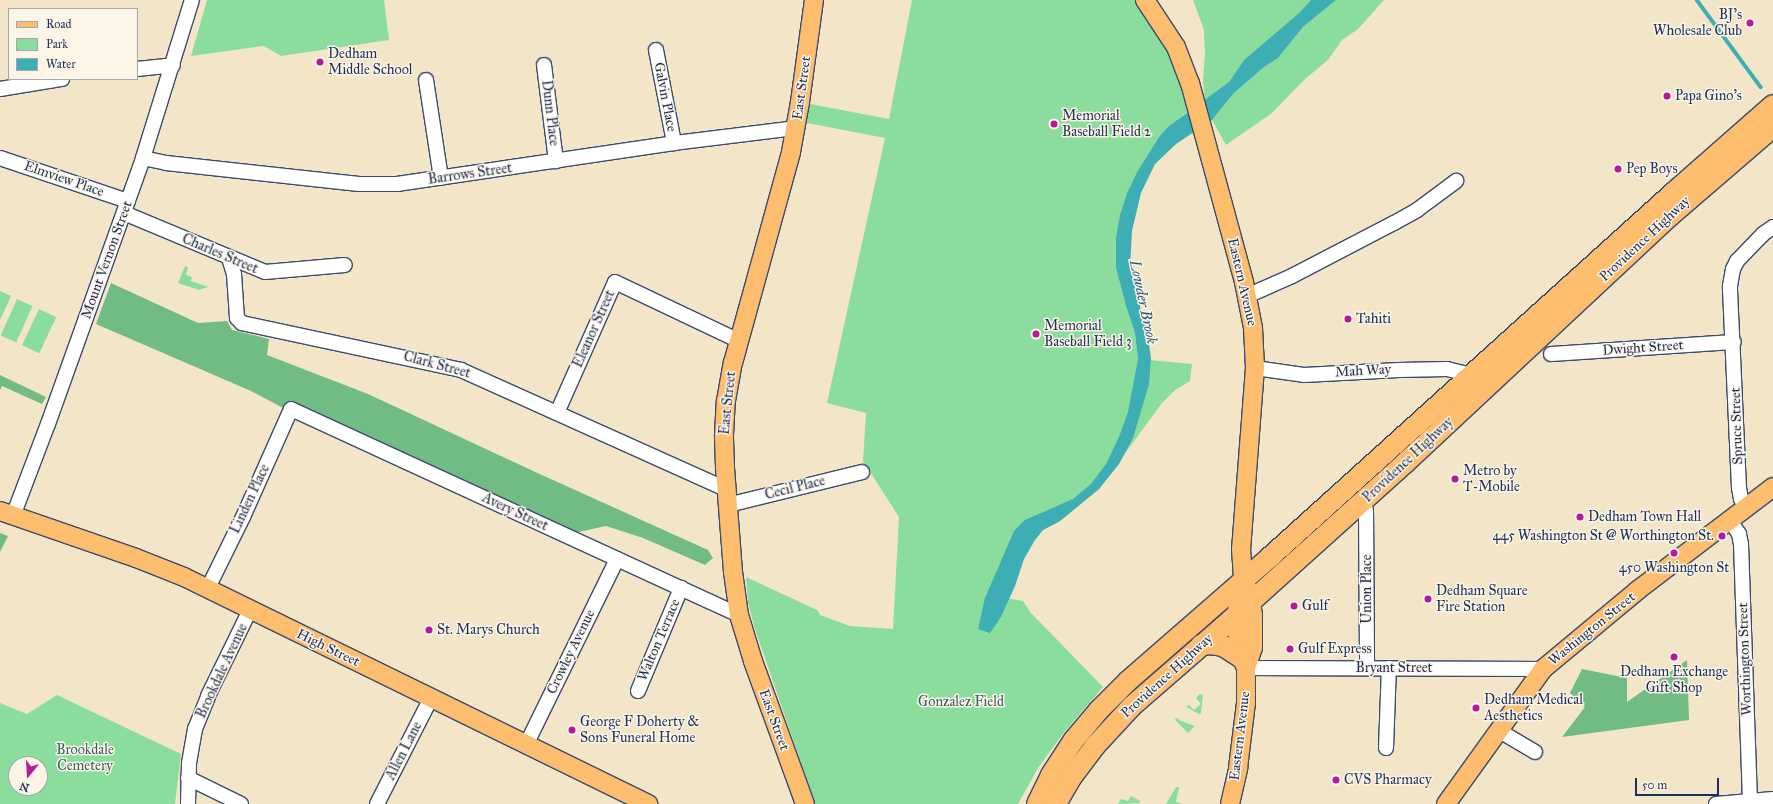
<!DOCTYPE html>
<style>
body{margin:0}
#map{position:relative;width:1773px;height:804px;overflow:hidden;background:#f3e5c8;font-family:"IM FELL Great Primer",serif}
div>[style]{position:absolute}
.green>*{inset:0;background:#8bdd9d;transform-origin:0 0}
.forest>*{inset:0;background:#70bc84}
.water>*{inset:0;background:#3caeb4}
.stream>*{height:3.5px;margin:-1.75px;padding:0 1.75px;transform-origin:1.75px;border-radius:1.75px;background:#3caeb4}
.roads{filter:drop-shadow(1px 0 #3b4a6e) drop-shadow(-1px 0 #3b4a6e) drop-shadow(0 1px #3b4a6e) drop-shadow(0 -1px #3b4a6e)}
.minor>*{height:14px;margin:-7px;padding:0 7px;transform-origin:7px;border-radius:7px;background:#fff}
.major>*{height:18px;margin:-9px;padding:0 9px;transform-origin:9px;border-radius:9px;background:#fcbd6f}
.highway>*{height:20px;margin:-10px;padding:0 10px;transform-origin:10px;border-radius:10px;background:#fcbd6f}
.dots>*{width:11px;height:11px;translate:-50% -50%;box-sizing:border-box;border:2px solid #fcf5e5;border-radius:50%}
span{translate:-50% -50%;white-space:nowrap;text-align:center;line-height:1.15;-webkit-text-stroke:3px #fcf5e5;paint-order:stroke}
.poi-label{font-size:14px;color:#1b2f5e}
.right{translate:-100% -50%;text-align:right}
.left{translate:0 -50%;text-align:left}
.street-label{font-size:14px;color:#1b2f5e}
.park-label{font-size:14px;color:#375a6e}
.water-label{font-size:15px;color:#275b7c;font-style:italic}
.legend{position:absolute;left:8px;top:8px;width:130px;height:72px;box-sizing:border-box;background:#fcf5e5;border:1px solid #a2a6af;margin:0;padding:5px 7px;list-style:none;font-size:12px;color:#1b2f5e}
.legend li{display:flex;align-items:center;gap:8px;height:20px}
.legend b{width:20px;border:1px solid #a2a6af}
.north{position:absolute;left:8px;top:756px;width:40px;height:40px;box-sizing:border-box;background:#fcf5e5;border:1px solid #a2a6af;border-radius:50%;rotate:198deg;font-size:11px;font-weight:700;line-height:16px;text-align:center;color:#1b2f5e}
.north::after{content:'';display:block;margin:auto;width:14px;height:18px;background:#b5179e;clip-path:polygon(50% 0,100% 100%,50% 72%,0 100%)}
.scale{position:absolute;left:1635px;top:778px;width:84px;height:18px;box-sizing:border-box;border:2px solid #1b2f5e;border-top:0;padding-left:5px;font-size:12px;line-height:14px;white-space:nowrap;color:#1b2f5e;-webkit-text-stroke:3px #fcf5e5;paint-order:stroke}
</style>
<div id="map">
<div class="green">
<i style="clip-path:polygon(207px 0,384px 0,389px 40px,281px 56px,264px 46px,191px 56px)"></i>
<i style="clip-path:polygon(912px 0,1145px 0,1197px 106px,1184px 114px,1159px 137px,1137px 172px,1127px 193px,1120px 215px,1116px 268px,1126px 306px,1135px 333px,1138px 359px,1192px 364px,1190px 381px,1175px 390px,1162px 403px,1099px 489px,1060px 521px,1010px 547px,991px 595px,1023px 601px,1030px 612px,1103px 687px,1062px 735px,1038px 768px,1018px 804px,815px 804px,754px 626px,748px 602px,746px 577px,817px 610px,820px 615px,850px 626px,893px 629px,899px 517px,863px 461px,866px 413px,827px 403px,885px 138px,797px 121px,800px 102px,889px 119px)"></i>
<i style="clip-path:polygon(1193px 0,1311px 0,1300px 12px,1244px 60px,1229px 82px,1205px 101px,1203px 80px,1205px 52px,1204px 30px)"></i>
<i style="clip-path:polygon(1336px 0,1384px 0,1358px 29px,1342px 40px,1328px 60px,1305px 79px,1272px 113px,1226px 145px,1212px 120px,1234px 93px,1264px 67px,1278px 58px,1303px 27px)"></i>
<i style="clip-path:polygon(185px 266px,188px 267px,186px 275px,192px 277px,191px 281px,208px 287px,199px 290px,178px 283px)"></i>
<i style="clip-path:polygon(0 291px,11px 296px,0 320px)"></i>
<i style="left:17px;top:299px;width:17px;height:40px;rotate:24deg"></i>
<i style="left:39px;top:309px;width:19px;height:40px;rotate:25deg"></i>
<i style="clip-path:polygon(1200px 694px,1203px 695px,1201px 713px,1199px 714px,1186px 707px,1189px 705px,1194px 710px,1201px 704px,1196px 698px)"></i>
<i style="clip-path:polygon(evenodd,57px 695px,181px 754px,175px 804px,0 804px,0 703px,27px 714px,57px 695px,16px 764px,40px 764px,40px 788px,16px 788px,16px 764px)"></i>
<i style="clip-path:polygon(1177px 718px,1181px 721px,1195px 726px,1188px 733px,1176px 721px,1175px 719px)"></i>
<i style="clip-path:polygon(1176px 787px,1179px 787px,1176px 802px,1183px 804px,1166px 804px)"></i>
<i style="clip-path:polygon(1131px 796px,1140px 801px,1140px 803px,1118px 804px,1121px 799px,1128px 801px)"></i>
</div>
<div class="forest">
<i style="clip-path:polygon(111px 283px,198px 323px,227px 321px,232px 330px,269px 339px,267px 355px,368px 394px,533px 471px,708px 550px,713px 558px,705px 565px,643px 538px,606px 526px,574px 533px,288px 405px,283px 408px,251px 391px,96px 324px)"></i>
<i style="clip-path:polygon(0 375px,46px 397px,42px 404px,2px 386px,0 390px)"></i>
<i style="clip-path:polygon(0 533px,8px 536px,0 552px)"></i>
<i style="clip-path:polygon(1687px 660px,1689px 720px,1562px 737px,1585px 707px,1570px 693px,1582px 669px,1627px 678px,1627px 702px)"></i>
</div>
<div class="water">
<i style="clip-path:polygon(1311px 0,1336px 0,1303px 27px,1278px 58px,1264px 67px,1234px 93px,1212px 120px,1176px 144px,1155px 164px,1141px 193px,1132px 231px,1130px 267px,1148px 337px,1151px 358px,1149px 384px,1133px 438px,1119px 464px,1099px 489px,1060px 521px,1043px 530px,1035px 540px,1024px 559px,1015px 586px,1001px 617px,990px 633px,978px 629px,985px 598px,1014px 531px,1025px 520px,1073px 499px,1091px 484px,1106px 464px,1119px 437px,1128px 412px,1138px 359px,1135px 333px,1126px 306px,1116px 268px,1116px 238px,1120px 215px,1127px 193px,1137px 172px,1159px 137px,1169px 126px,1229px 82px,1244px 60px,1300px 12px)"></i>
</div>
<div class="stream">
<i style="left:1697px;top:0;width:108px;rotate:53.7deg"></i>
</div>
<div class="roads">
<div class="minor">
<i style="left:656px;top:50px;width:95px;rotate:79deg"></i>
<i style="left:544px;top:65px;width:97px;rotate:82.9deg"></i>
<i style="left:137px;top:69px;width:36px;rotate:-6deg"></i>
<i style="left:426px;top:80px;width:99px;rotate:81.3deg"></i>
<i style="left:0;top:89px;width:63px;rotate:-9.2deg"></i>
<i style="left:0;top:158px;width:135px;rotate:18.6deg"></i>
<i style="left:143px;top:158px;width:24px;rotate:12deg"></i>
<i style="left:166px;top:163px;width:194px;rotate:6.2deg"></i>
<i style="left:359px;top:184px;width:38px"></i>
<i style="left:397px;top:184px;width:280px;rotate:-8.4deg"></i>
<i style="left:674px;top:143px;width:123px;rotate:-7deg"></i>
<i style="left:124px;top:213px;width:153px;rotate:22.7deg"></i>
<i style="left:265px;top:272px;width:80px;rotate:-5deg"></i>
<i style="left:229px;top:258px;width:17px;rotate:73deg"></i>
<i style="left:234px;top:274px;width:44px;rotate:86.1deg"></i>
<i style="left:237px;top:318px;width:7px;rotate:45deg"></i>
<i style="left:242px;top:323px;width:224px;rotate:12.1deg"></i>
<i style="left:461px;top:370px;width:290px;rotate:24.2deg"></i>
<i style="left:1247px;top:296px;width:49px;rotate:-24deg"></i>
<i style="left:1292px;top:276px;width:115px;rotate:-27.5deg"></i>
<i style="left:1394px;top:223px;width:26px;rotate:-29deg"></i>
<i style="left:1417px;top:210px;width:49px;rotate:-36.6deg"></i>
<i style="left:1551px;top:354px;width:183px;rotate:-3.8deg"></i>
<i style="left:1255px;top:368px;width:49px;rotate:8.1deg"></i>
<i style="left:1304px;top:375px;width:95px;rotate:-3deg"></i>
<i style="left:1399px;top:370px;width:48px;rotate:-1.2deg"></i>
<i style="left:1447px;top:369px;width:25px;rotate:14deg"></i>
<i style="left:557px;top:413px;width:143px;rotate:-66.1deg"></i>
<i style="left:615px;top:282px;width:137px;rotate:25.4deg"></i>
<i style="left:728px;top:505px;width:138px;rotate:-13.8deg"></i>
<i style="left:1747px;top:508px;width:11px;rotate:-124deg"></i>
<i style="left:1741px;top:499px;width:11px;rotate:-100deg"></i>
<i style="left:1739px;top:488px;width:202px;rotate:-92.6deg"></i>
<i style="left:1730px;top:286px;width:17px;rotate:-80deg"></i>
<i style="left:1733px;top:269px;width:9px;rotate:-63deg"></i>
<i style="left:1737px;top:261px;width:37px;rotate:-46deg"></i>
<i style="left:1763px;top:234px;width:12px;rotate:-35deg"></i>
<i style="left:1366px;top:510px;width:158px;rotate:89.6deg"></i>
<i style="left:13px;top:516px;width:98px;rotate:-69.2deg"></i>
<i style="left:48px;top:424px;width:282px;rotate:-70.3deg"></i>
<i style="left:143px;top:158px;width:165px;rotate:-72.8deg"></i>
<i style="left:1730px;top:521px;width:16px;rotate:55deg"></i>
<i style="left:1739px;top:534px;width:10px;rotate:79deg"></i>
<i style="left:1741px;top:544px;width:257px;rotate:88deg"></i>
<i style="left:208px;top:588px;width:79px;rotate:-63.8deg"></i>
<i style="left:243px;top:517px;width:118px;rotate:-66deg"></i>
<i style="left:291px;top:409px;width:493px;rotate:24.7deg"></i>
<i style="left:1246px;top:668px;width:297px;rotate:0.2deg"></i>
<i style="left:638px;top:691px;width:112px;rotate:-67.3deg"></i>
<i style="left:1498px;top:730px;width:43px;rotate:30.7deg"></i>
<i style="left:526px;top:745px;width:207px;rotate:-63.9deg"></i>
<i style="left:1386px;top:748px;width:80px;rotate:-87.9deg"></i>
<i style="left:188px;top:778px;width:59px;rotate:26.1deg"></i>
<i style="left:188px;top:804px;width:41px;rotate:-88.6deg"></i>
<i style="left:189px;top:763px;width:35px;rotate:-80deg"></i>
<i style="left:195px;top:729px;width:35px;rotate:-68deg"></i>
<i style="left:208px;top:696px;width:96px;rotate:-64deg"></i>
<i style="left:377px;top:804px;width:119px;rotate:-63deg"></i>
<i style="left:1716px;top:804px;width:57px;rotate:-5deg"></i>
</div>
<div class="major">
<i style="left:1145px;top:0;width:56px;rotate:56.6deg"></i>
<i style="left:1176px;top:47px;width:39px;rotate:69deg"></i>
<i style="left:1190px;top:83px;width:206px;rotate:74.8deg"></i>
<i style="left:1244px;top:282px;width:47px;rotate:78.9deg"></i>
<i style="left:1253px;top:328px;width:40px;rotate:87.1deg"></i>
<i style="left:1255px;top:368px;width:182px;rotate:94.4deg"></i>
<i style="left:1241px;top:549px;width:32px;rotate:86deg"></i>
<i style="left:1243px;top:581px;width:14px;rotate:107deg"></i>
<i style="left:1239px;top:594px;width:20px;rotate:96deg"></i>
<i style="left:1237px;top:614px;width:36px;rotate:88deg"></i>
<i style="left:1238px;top:650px;width:20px;rotate:66deg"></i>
<i style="left:0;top:511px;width:144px;rotate:19.1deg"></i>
<i style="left:136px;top:558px;width:52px;rotate:21.6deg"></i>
<i style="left:184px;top:577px;width:517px;rotate:26.07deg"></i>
<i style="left:805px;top:804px;width:152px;rotate:-110deg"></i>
<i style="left:753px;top:661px;width:48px;rotate:-106.9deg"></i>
<i style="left:739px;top:615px;width:43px;rotate:-97.9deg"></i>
<i style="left:733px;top:572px;width:105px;rotate:-94.4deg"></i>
<i style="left:725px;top:467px;width:32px;rotate:-92deg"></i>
<i style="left:724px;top:435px;width:34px;rotate:-87deg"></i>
<i style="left:726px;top:401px;width:39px;rotate:-80deg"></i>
<i style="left:733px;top:363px;width:219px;rotate:-74.6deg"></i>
<i style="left:791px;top:152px;width:51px;rotate:-79.8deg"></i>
<i style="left:800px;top:102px;width:103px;rotate:-82.2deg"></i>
<i style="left:1230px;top:804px;width:37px;rotate:-77deg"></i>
<i style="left:1238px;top:768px;width:65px;rotate:-83deg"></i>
<i style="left:1246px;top:703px;width:35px;rotate:-90deg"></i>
<i style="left:1246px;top:668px;width:21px;rotate:-71deg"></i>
<i style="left:1253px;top:648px;width:33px;rotate:-90deg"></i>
<i style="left:1253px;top:615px;width:25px;rotate:-99deg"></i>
<i style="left:1446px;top:804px;width:166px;rotate:-54.3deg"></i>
<i style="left:1543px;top:669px;width:124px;rotate:-39.7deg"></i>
<i style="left:1638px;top:590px;width:170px;rotate:-37.3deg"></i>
</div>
<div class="highway">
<i style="left:1201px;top:645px;width:8px;rotate:-7deg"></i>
<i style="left:1209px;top:644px;width:14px;rotate:8deg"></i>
<i style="left:1223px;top:646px;width:20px;rotate:33deg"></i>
<i style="left:1037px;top:804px;width:32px;rotate:-64deg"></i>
<i style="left:1051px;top:775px;width:40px;rotate:-57.1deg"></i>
<i style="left:1073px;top:741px;width:39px;rotate:-50deg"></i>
<i style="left:1098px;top:711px;width:42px;rotate:-45deg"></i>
<i style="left:1128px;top:681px;width:189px;rotate:-41.1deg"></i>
<i style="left:1270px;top:557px;width:543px;rotate:-42.09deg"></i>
<i style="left:1673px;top:193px;width:133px;rotate:-41.3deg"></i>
<i style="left:1056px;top:804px;width:30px;rotate:-60deg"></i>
<i style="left:1071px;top:778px;width:40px;rotate:-53deg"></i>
<i style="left:1095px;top:746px;width:54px;rotate:-47.2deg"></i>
<i style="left:1132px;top:706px;width:121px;rotate:-41deg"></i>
<i style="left:1223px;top:627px;width:245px;rotate:-42deg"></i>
<i style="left:1405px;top:463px;width:362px;rotate:-43deg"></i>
<i style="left:1670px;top:216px;width:136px;rotate:-40.8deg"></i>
</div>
</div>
<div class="dots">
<i style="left:1750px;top:23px;background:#b5179e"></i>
<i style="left:320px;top:62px;background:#b5179e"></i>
<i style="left:1667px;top:96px;background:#b5179e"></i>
<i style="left:1054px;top:124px;background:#b5179e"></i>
<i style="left:1618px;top:169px;background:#b5179e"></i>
<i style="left:1348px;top:319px;background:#b5179e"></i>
<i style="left:1036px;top:334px;background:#b5179e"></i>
<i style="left:1455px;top:479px;background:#b5179e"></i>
<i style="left:1580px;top:517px;background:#b5179e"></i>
<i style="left:1722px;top:536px;background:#b5179e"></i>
<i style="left:1674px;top:553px;background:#b5179e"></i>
<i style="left:1428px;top:599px;background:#b5179e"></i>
<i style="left:1294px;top:606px;background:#b5179e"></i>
<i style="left:429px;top:630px;background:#b5179e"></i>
<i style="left:1290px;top:649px;background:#b5179e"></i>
<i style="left:1674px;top:657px;background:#b5179e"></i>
<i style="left:1476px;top:708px;background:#b5179e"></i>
<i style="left:572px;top:730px;background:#b5179e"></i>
<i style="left:1336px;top:780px;background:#b5179e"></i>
</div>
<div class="poi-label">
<span class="right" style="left:1742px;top:23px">BJ's<br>Wholesale Club</span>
<span class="left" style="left:328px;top:62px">Dedham<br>Middle School</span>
<span class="left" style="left:1675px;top:96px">Papa Gino's</span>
<span class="left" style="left:1062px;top:124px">Memorial<br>Baseball Field 2</span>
<span class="left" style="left:1626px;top:169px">Pep Boys</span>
<span class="left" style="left:1356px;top:319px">Tahiti</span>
<span class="left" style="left:1044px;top:334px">Memorial<br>Baseball Field 3</span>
<span class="left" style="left:1463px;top:479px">Metro by<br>T-Mobile</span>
<span class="left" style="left:1588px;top:517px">Dedham Town Hall</span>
<span class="right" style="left:1714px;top:536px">445 Washington St @ Worthington St.</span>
<span style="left:1674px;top:568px">450 Washington St</span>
<span class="left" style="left:1436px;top:599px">Dedham Square<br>Fire Station</span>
<span class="left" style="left:1302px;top:606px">Gulf</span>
<span class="left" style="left:437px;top:630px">St. Marys Church</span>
<span class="left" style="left:1298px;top:649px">Gulf Express</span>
<span style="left:1674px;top:680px">Dedham Exchange<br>Gift Shop</span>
<span class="left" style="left:1484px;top:708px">Dedham Medical<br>Aesthetics</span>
<span class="left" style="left:580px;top:730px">George F Doherty &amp;<br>Sons Funeral Home</span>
<span class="left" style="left:1344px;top:780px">CVS Pharmacy</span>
</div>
<div class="street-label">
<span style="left:802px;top:88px;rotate:-82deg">East Street</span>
<span style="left:665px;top:97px;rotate:79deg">Galvin Place</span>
<span style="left:550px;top:113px;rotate:83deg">Dunn Place</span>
<span style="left:470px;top:174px;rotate:-8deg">Barrows Street</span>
<span style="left:64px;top:179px;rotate:19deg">Elmview Place</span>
<span style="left:1645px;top:239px;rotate:-43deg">Providence Highway</span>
<span style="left:220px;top:254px;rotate:23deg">Charles Street</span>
<span style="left:107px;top:260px;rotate:-70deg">Mount Vernon Street</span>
<span style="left:1242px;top:282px;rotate:77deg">Eastern Avenue</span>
<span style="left:594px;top:329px;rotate:-66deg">Eleanor Street</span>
<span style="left:1643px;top:348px;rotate:-4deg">Dwight Street</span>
<span style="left:437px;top:365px;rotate:15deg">Clark Street</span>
<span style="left:1363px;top:371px;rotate:-3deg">Mah Way</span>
<span style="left:728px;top:403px;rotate:-84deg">East Street</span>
<span style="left:1737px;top:426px;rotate:-92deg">Spruce Street</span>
<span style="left:1408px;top:460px;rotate:-43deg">Providence Highway</span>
<span style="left:795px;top:488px;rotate:-14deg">Cecil Place</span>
<span style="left:250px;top:499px;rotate:-65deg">Linden Place</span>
<span style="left:515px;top:512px;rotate:25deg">Avery Street</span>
<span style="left:1367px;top:589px;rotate:-90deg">Union Place</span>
<span style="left:1592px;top:629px;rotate:-39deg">Washington Street</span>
<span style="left:659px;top:640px;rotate:-67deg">Walton Terrace</span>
<span style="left:328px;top:648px;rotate:26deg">High Street</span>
<span style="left:571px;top:652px;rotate:-64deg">Crowley Avenue</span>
<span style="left:1745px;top:659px;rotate:-92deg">Worthington Street</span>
<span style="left:1394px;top:668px">Bryant Street</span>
<span style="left:222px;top:671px;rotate:-65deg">Brookdale Avenue</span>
<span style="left:1167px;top:676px;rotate:-42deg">Providence Highway</span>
<span style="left:774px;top:720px;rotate:70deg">East Street</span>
<span style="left:1240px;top:736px;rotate:-83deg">Eastern Avenue</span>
<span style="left:404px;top:751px;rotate:-63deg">Allen Lane</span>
</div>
<div class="park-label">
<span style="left:961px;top:702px">Gonzalez Field</span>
<span style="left:85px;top:758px">Brookdale<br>Cemetery</span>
</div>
<div class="water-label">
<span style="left:1143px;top:302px;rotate:78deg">Lowder Brook</span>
</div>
<ul class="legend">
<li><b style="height:5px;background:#fcbd6f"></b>Road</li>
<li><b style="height:11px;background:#8bdd9d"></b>Park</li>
<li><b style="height:11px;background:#3caeb4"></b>Water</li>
</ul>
<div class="north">N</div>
<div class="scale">50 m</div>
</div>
